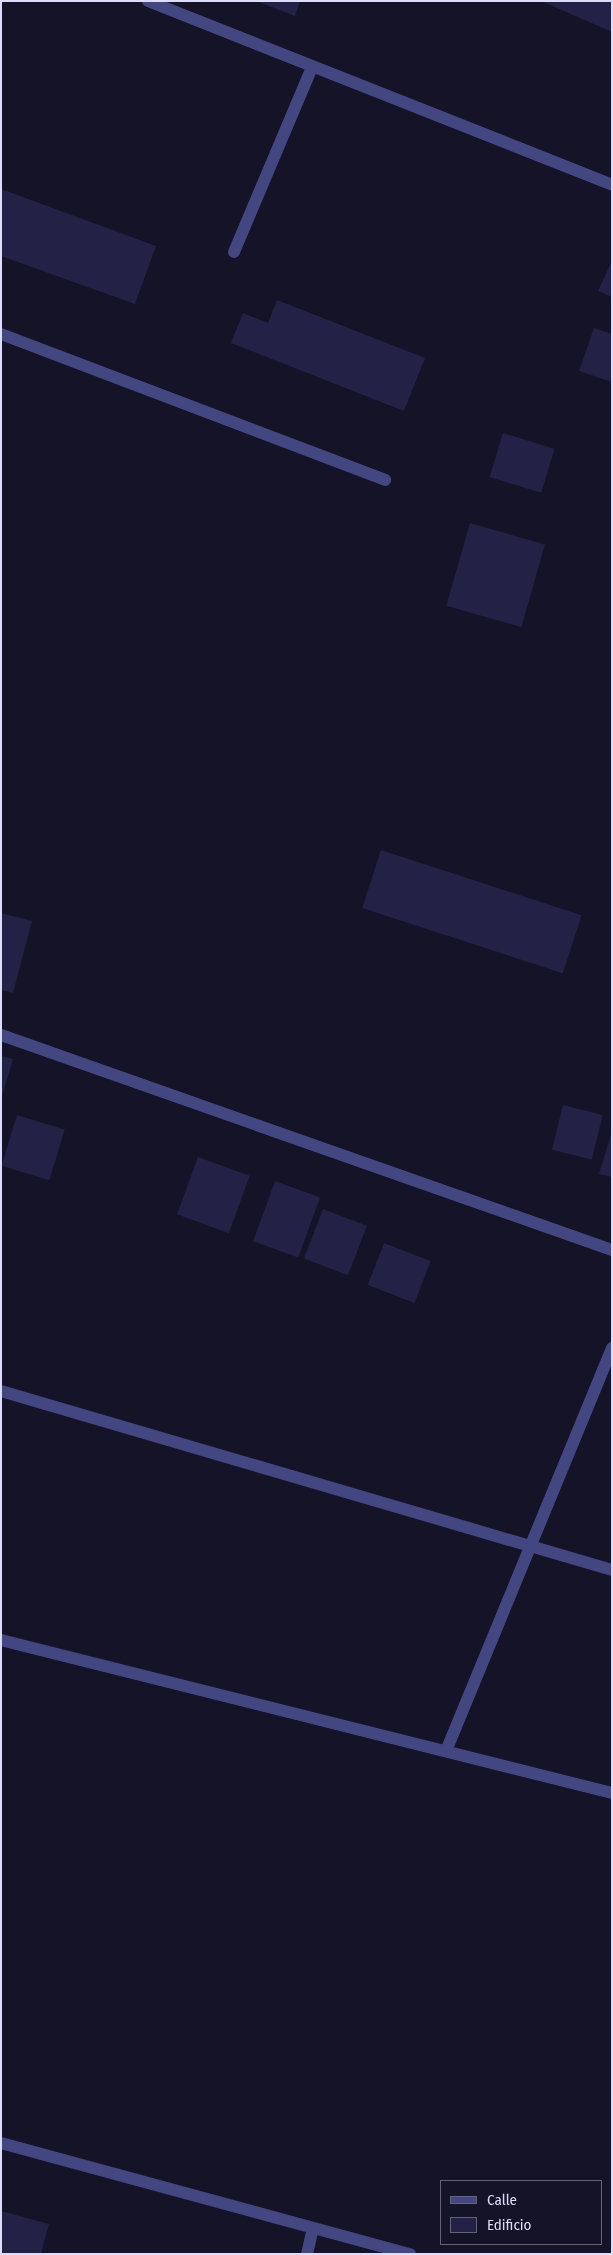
<!DOCTYPE html>
<style>
body{margin:0}
#map{position:relative;width:613px;height:2255px;overflow:hidden;background:#141327;font-family:"Fira Sans Condensed",sans-serif}
div>[style]{position:absolute}
.building>*{inset:0;background:#242146;transform-origin:0 0}
.minor>*{height:12px;margin:-6px;padding:0 6px;transform-origin:6px;border-radius:6px;background:#434680}
span{translate:-50% -50%;white-space:nowrap;text-align:center;line-height:1.15;-webkit-text-stroke:4.5px #141327;paint-order:stroke}
.frame{position:absolute;inset:0;border:2px solid #dcdcfb;pointer-events:none}
.legend{position:absolute;left:440px;top:2180px;width:162px;height:65px;box-sizing:border-box;background:#141327;border:1px solid #64637c;margin:0;padding:6px 9px;list-style:none;font-size:15px;color:#dcdcfb}
.legend li{display:flex;align-items:center;gap:10px;height:25px}
.legend b{width:25px;border:1px solid #64637c}
</style>
<div id="map">
<div class="building">
<i style="clip-path:polygon(256px 1px,300px 1px,295px 16px)"></i>
<i style="clip-path:polygon(541px 1px,612px 1px,612px 32px)"></i>
<i style="clip-path:polygon(1px 189px,156px 246px,135px 304px,1px 256px)"></i>
<i style="clip-path:polygon(612px 261px,612px 297px,598px 291px)"></i>
<i style="clip-path:polygon(277px 300px,425px 358px,404px 411px,231px 343px,243px 313px,268px 323px)"></i>
<i style="clip-path:polygon(594px 328px,612px 334px,612px 382px,579px 371px)"></i>
<i style="left:503px;top:433px;width:54px;height:46px;rotate:17deg"></i>
<i style="left:470px;top:523px;width:78px;height:86px;rotate:16deg"></i>
<i style="left:381px;top:850px;width:211px;height:61px;rotate:18deg"></i>
<i style="clip-path:polygon(1px 913px,32px 921px,13px 993px,1px 990px)"></i>
<i style="clip-path:polygon(1px 1056px,13px 1059px,2px 1096px,1px 1096px)"></i>
<i style="left:563px;top:1105px;width:41px;height:46px;rotate:14deg"></i>
<i style="left:17px;top:1115px;width:50px;height:53px;rotate:17deg"></i>
<i style="clip-path:polygon(611px 1134px,612px 1134px,612px 1177px,599px 1174px)"></i>
<i style="left:198px;top:1157px;width:55px;height:61px;rotate:20deg"></i>
<i style="left:275px;top:1181px;width:48px;height:64px;rotate:20deg"></i>
<i style="left:323px;top:1209px;width:47px;height:53px;rotate:21deg"></i>
<i style="left:384px;top:1243px;width:50px;height:45px;rotate:21deg"></i>
<i style="clip-path:polygon(1px 2211px,49px 2224px,41px 2254px,1px 2254px)"></i>
</div>
<div class="minor">
<i style="left:148px;top:1px;width:499px;rotate:21.6deg"></i>
<i style="left:234px;top:252px;width:201px;rotate:-67.1deg"></i>
<i style="left:1px;top:334px;width:411px;rotate:20.8deg"></i>
<i style="left:1px;top:1035px;width:648px;rotate:19.39deg"></i>
<i style="left:1px;top:1391px;width:637px;rotate:16.33deg"></i>
<i style="left:1px;top:1640px;width:630px;rotate:14.06deg"></i>
<i style="left:446px;top:1751px;width:436px;rotate:-67.6deg"></i>
<i style="left:1px;top:2143px;width:424px;rotate:15.2deg"></i>
<i style="left:307px;top:2254px;width:26px;rotate:-77deg"></i>
</div>
<div class="frame"></div>
<ul class="legend">
<li><b style="height:6px;background:#434680"></b>Calle</li>
<li><b style="height:14px;background:#242146"></b>Edificio</li>
</ul>
</div>
